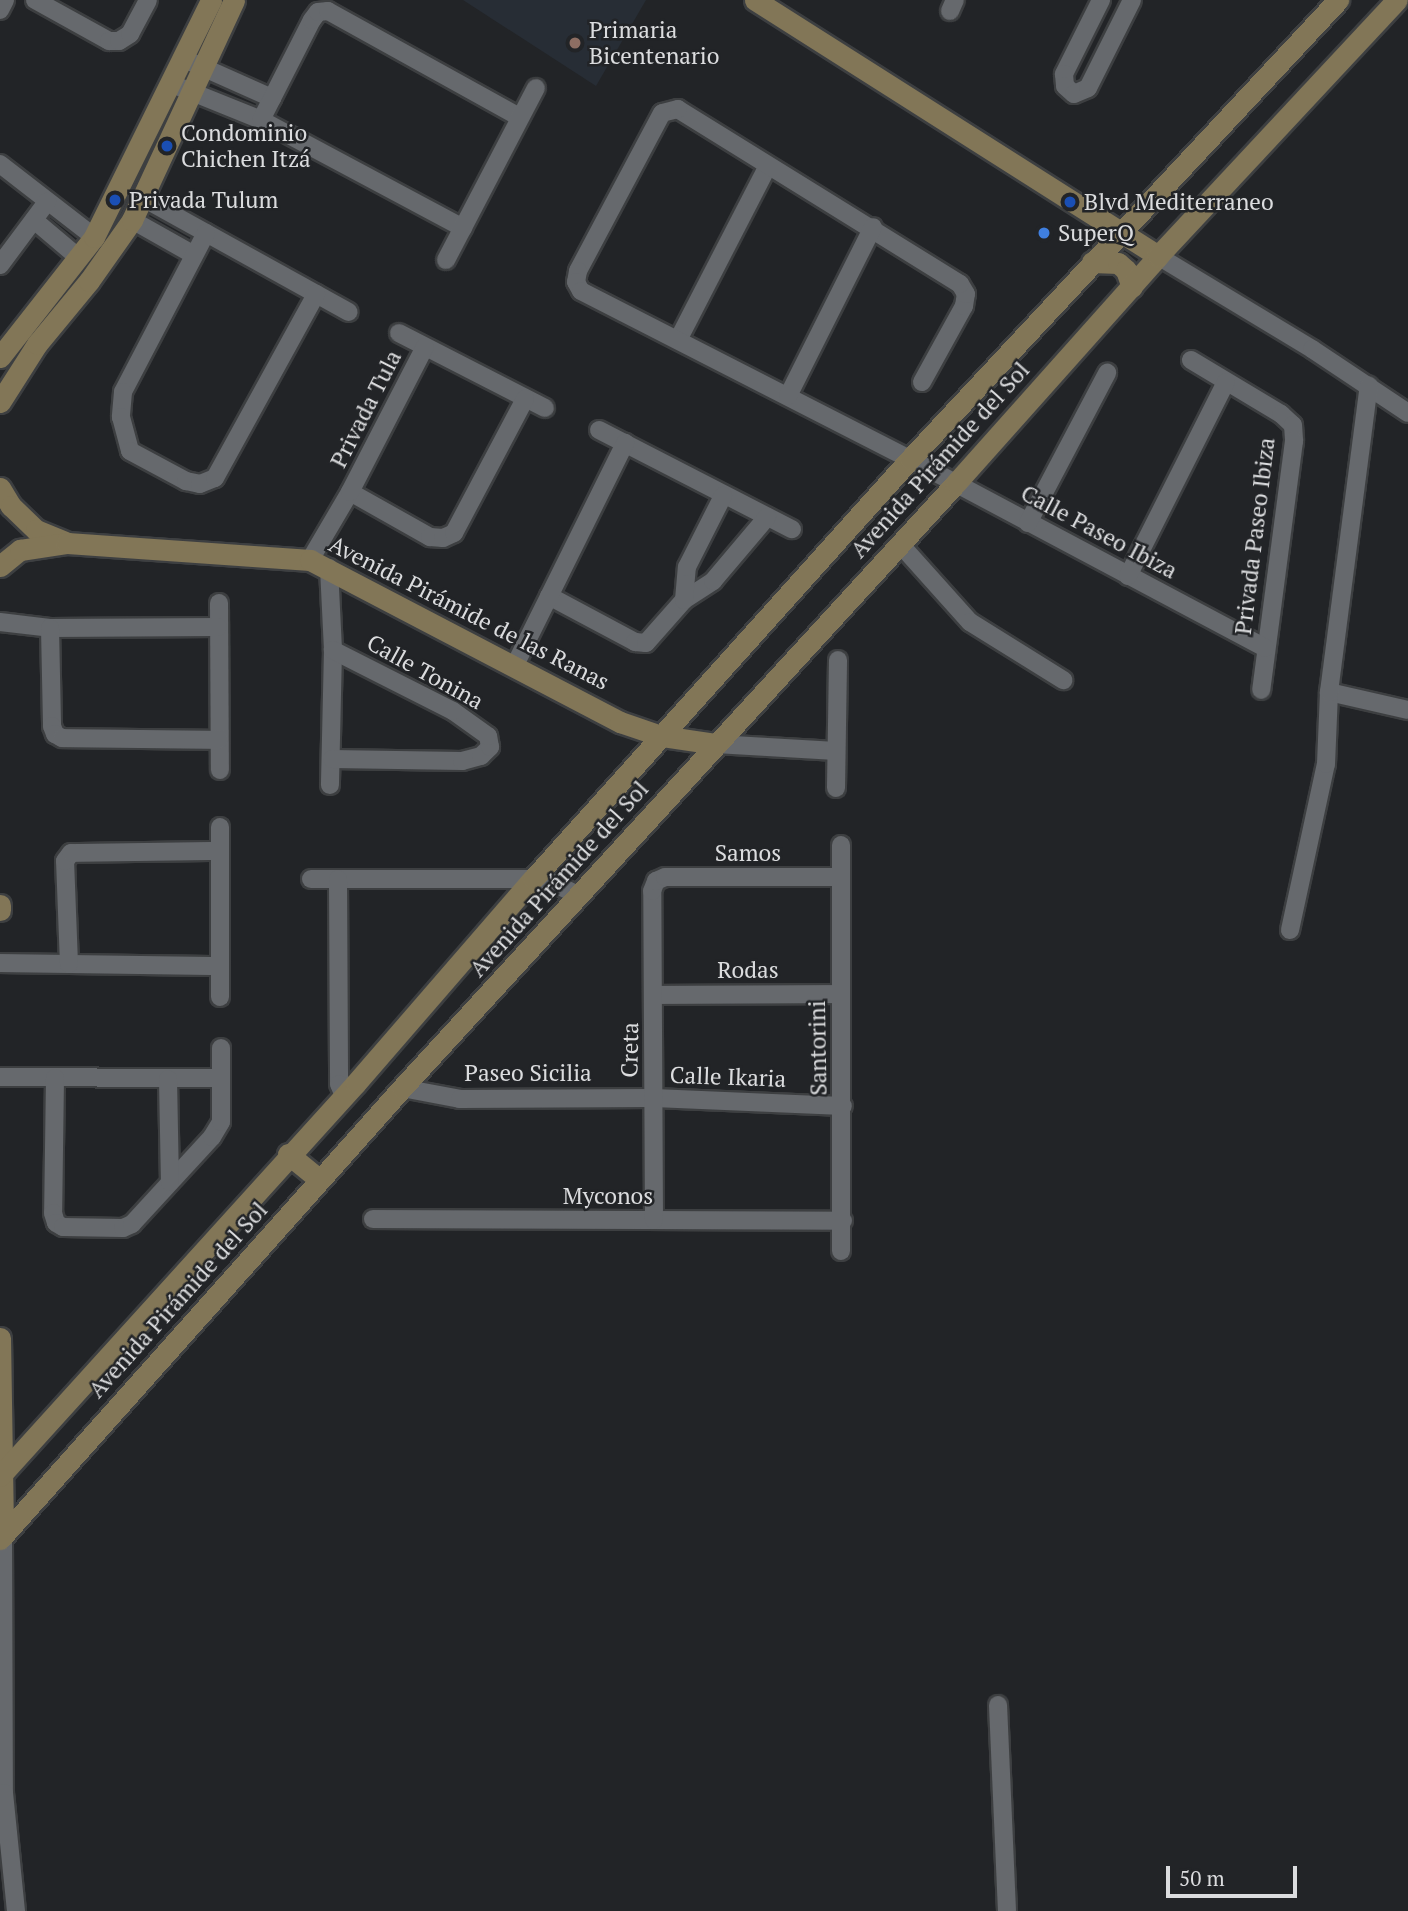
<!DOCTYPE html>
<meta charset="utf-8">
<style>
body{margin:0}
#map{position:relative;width:1408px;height:1911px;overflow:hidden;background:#222427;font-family:"PT Serif",serif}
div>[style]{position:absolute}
.built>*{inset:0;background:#272d35}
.roads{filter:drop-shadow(2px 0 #3d3f41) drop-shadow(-2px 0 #3d3f41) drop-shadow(0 2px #3d3f41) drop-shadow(0 -2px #3d3f41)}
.street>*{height:18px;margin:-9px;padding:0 9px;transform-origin:9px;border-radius:9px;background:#66696d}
.secondary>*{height:21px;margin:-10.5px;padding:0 10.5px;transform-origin:10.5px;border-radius:10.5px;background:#827657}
.dots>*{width:19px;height:19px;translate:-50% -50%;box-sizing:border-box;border:4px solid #222427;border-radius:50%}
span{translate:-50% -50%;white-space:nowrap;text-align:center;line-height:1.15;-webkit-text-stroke:5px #222427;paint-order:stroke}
.poi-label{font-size:23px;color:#dbdcde}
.left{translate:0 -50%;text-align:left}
.street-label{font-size:23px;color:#dbdcde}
.scale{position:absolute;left:1166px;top:1866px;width:131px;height:32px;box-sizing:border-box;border:4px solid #dbdcde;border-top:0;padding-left:9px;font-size:21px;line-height:24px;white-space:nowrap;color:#dbdcde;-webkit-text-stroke:5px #222427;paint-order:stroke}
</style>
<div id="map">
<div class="built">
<i style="clip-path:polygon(463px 0,646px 0,596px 86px)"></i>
</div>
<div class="roads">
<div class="street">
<i style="left:35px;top:0;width:85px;rotate:29deg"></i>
<i style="left:109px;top:41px;width:10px"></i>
<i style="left:119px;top:41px;width:13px;rotate:-32deg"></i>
<i style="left:130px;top:34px;width:38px;rotate:-62deg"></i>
<i style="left:1101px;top:0;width:83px;rotate:116.6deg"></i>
<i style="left:1064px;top:74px;width:12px;rotate:85deg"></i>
<i style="left:1065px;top:86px;width:12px;rotate:42deg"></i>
<i style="left:1074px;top:94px;width:15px;rotate:-23deg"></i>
<i style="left:1088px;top:88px;width:98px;rotate:-63.4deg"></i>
<i style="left:0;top:10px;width:11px;rotate:-63deg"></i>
<i style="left:950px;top:11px;width:12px;rotate:-66deg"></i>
<i style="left:191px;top:62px;width:89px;rotate:24deg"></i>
<i style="left:172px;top:84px;width:96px;rotate:22deg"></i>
<i style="left:261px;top:120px;width:229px;rotate:28.1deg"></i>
<i style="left:261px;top:120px;width:112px;rotate:-63deg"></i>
<i style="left:312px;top:20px;width:10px;rotate:-53deg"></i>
<i style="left:318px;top:12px;width:10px;rotate:-6deg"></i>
<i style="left:328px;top:11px;width:218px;rotate:29deg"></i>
<i style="left:0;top:164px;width:119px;rotate:37.8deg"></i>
<i style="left:143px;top:198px;width:235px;rotate:29deg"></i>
<i style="left:34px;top:220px;width:59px;rotate:40.2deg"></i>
<i style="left:132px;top:220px;width:71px;rotate:29.4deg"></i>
<i style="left:206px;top:233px;width:179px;rotate:117.6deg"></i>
<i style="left:123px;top:392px;width:25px;rotate:95deg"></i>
<i style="left:121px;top:417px;width:35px;rotate:75deg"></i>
<i style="left:130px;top:451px;width:64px;rotate:28.2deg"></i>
<i style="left:186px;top:481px;width:14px;rotate:12deg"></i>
<i style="left:200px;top:484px;width:16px;rotate:-22deg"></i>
<i style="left:215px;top:478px;width:210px;rotate:-61.2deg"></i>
<i style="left:1158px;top:256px;width:180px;rotate:31.1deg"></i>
<i style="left:1312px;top:349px;width:115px;rotate:33.7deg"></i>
<i style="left:446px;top:260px;width:194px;rotate:-62.4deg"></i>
<i style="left:0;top:265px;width:79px;rotate:-53.3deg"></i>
<i style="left:399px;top:333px;width:164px;rotate:27.2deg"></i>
<i style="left:678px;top:340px;width:196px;rotate:-62.7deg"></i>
<i style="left:1191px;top:360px;width:105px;rotate:31deg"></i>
<i style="left:1281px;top:414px;width:16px;rotate:43deg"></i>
<i style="left:1293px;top:425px;width:16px;rotate:86deg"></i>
<i style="left:1294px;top:441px;width:251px;rotate:97.5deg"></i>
<i style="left:922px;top:382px;width:87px;rotate:-61.1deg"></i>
<i style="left:964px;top:306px;width:12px;rotate:-81deg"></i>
<i style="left:966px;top:294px;width:12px;rotate:-121deg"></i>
<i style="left:960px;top:284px;width:332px;rotate:-148.2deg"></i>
<i style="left:678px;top:109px;width:16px;rotate:166deg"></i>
<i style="left:662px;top:113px;width:179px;rotate:118deg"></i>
<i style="left:578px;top:271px;width:11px;rotate:100deg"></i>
<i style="left:576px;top:282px;width:10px;rotate:61deg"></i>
<i style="left:581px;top:291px;width:369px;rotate:27.1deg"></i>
<i style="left:910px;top:459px;width:402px;rotate:28deg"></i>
<i style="left:788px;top:396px;width:189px;rotate:-63.3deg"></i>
<i style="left:599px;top:430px;width:217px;rotate:27.2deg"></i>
<i style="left:350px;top:492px;width:92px;rotate:29.4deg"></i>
<i style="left:430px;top:537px;width:13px;rotate:4deg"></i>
<i style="left:443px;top:538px;width:12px;rotate:-24deg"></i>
<i style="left:454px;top:533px;width:152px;rotate:-62.1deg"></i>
<i style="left:1028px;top:523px;width:170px;rotate:-62.2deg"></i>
<i style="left:900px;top:544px;width:105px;rotate:48.1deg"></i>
<i style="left:970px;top:622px;width:110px;rotate:31.9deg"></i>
<i style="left:310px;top:560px;width:79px;rotate:-59.5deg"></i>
<i style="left:350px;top:492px;width:163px;rotate:-62.7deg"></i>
<i style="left:329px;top:568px;width:82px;rotate:87.2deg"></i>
<i style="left:333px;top:650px;width:135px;rotate:91.3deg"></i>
<i style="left:1128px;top:576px;width:217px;rotate:-63.2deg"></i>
<i style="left:549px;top:596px;width:98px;rotate:28.1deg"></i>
<i style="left:635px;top:642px;width:11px;rotate:5deg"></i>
<i style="left:646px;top:643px;width:57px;rotate:-48.5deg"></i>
<i style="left:684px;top:600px;width:35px;rotate:-33deg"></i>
<i style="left:713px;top:581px;width:84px;rotate:-49.8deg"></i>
<i style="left:684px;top:600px;width:33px;rotate:-85deg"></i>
<i style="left:687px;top:567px;width:80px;rotate:-63.1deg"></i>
<i style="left:219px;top:603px;width:167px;rotate:89.7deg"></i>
<i style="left:0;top:622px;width:50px;rotate:6.8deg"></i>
<i style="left:50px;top:628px;width:168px;rotate:-0.3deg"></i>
<i style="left:50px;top:628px;width:98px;rotate:88.8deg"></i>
<i style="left:52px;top:726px;width:9px;rotate:69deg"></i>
<i style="left:55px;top:734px;width:8px;rotate:30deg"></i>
<i style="left:62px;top:738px;width:157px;rotate:0.7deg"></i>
<i style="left:515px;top:665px;width:248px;rotate:-63.6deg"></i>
<i style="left:1329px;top:692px;width:81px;rotate:12.8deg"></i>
<i style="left:716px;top:744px;width:120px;rotate:3.3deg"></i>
<i style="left:332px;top:759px;width:130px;rotate:0.9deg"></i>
<i style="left:462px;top:761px;width:20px;rotate:-15deg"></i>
<i style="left:481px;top:756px;width:13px;rotate:-45deg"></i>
<i style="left:490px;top:747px;width:11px;rotate:-100deg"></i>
<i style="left:488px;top:736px;width:43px;rotate:-144.5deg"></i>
<i style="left:453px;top:711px;width:135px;rotate:-153.1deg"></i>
<i style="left:836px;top:788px;width:128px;rotate:-89.1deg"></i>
<i style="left:311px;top:879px;width:222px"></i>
<i style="left:533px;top:879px;width:16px;rotate:7deg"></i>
<i style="left:549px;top:881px;width:34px;rotate:26deg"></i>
<i style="left:338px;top:879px;width:205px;rotate:89.7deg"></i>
<i style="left:339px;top:1084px;width:13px;rotate:67deg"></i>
<i style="left:1290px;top:930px;width:170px;rotate:-77.8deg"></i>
<i style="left:1326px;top:764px;width:72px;rotate:-87.6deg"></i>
<i style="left:1329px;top:692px;width:309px;rotate:-82.6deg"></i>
<i style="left:0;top:963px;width:220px;rotate:0.8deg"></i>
<i style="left:69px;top:964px;width:103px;rotate:-92.2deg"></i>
<i style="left:65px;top:861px;width:10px;rotate:-53deg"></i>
<i style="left:71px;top:853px;width:148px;rotate:-0.8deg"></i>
<i style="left:655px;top:995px;width:186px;rotate:-0.3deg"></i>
<i style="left:220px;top:997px;width:170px;rotate:-90deg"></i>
<i style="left:0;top:1077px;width:220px;rotate:0.3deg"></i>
<i style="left:55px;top:1078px;width:135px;rotate:90.8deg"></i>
<i style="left:53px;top:1213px;width:10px;rotate:73deg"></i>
<i style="left:56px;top:1223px;width:8px;rotate:30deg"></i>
<i style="left:63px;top:1227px;width:60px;rotate:1deg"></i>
<i style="left:123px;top:1228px;width:10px;rotate:-24deg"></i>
<i style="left:132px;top:1224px;width:118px;rotate:-47.4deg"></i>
<i style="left:212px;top:1137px;width:17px;rotate:-59deg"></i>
<i style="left:221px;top:1122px;width:74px;rotate:-90deg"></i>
<i style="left:168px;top:1079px;width:103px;rotate:88.9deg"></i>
<i style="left:402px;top:1088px;width:59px;rotate:10.7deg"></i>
<i style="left:460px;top:1099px;width:194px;rotate:-0.3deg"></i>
<i style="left:654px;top:1098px;width:189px;rotate:2.4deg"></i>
<i style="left:373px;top:1219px;width:470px;rotate:0.2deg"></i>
<i style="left:654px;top:1220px;width:329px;rotate:-90.3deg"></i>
<i style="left:652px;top:891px;width:11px;rotate:-68deg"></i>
<i style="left:656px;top:881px;width:10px;rotate:-24deg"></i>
<i style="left:665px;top:877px;width:176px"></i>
<i style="left:841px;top:1251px;width:406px;rotate:-90deg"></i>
<i style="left:3px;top:1536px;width:257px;rotate:89.8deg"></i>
<i style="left:4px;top:1793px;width:119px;rotate:84.2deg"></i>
<i style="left:998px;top:1705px;width:206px;rotate:87.5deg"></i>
</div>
<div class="secondary">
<i style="left:755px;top:0;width:477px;rotate:32.4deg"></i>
<i style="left:1092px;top:262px;width:26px;rotate:2deg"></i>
<i style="left:1118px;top:263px;width:11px;rotate:41deg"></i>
<i style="left:1126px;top:270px;width:18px;rotate:71deg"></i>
<i style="left:0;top:357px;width:152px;rotate:-51.9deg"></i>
<i style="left:94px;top:237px;width:264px;rotate:-63.7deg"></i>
<i style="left:0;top:402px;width:69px;rotate:-57.5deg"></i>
<i style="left:37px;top:344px;width:82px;rotate:-50.5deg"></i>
<i style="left:89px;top:281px;width:75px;rotate:-54.8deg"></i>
<i style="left:132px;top:220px;width:242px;rotate:-65.1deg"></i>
<i style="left:0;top:488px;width:21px;rotate:59deg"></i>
<i style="left:11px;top:506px;width:35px;rotate:44deg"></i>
<i style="left:36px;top:530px;width:31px;rotate:22deg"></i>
<i style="left:0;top:566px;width:26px;rotate:-39deg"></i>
<i style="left:20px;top:550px;width:48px;rotate:-8.5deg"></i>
<i style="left:67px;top:543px;width:244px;rotate:4deg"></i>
<i style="left:310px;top:560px;width:350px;rotate:27.6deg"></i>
<i style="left:620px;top:722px;width:43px;rotate:18.9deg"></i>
<i style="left:661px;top:736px;width:56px;rotate:8.3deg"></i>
<i style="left:0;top:905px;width:5px;rotate:90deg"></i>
<i style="left:288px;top:1154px;width:41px;rotate:39.1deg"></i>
<i style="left:0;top:1338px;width:198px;rotate:89.1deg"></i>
<i style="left:0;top:1476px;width:530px;rotate:-47.83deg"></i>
<i style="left:356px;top:1083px;width:270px;rotate:-49.1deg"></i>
<i style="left:533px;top:879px;width:564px;rotate:-48.09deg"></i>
<i style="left:910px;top:459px;width:628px;rotate:-47deg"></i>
<i style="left:0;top:1539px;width:604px;rotate:-48.29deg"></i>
<i style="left:402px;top:1088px;width:820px;rotate:-47.52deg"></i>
<i style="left:956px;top:483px;width:304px;rotate:-48.3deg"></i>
<i style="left:1158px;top:256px;width:350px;rotate:-47deg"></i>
</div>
</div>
<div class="dots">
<i style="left:575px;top:43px;background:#8d6e63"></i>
<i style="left:167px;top:146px;background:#1a4fb4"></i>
<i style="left:115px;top:200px;background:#1a4fb4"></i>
<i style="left:1070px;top:202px;background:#1a4fb4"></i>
<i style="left:1044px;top:233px;background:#3f7fe0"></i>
</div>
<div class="poi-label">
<span class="left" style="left:589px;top:43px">Primaria<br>Bicentenario</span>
<span class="left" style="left:181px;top:146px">Condominio<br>Chichen Itzá</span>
<span class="left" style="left:129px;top:200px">Privada Tulum</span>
<span class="left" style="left:1084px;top:202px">Blvd Mediterraneo</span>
<span class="left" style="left:1058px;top:233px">SuperQ</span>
</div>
<div class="street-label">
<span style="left:366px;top:409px;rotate:-63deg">Privada Tula</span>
<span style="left:940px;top:460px;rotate:-48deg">Avenida Pirámide del Sol</span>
<span style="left:1099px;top:532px;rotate:28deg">Calle Paseo Ibiza</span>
<span style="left:1255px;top:536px;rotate:-83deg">Privada Paseo Ibiza</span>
<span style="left:469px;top:613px;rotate:27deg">Avenida Pirámide de las Ranas</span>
<span style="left:425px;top:672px;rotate:29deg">Calle Tonina</span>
<span style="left:748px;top:853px">Samos</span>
<span style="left:559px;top:879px;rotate:-48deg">Avenida Pirámide del Sol</span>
<span style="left:748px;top:970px">Rodas</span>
<span style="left:818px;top:1048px;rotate:-91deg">Santorini</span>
<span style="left:630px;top:1050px;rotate:-89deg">Creta</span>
<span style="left:528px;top:1073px">Paseo Sicilia</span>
<span style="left:728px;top:1077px;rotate:2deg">Calle Ikaria</span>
<span style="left:608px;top:1196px">Myconos</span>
<span style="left:178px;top:1300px;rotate:-48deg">Avenida Pirámide del Sol</span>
</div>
<div class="scale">50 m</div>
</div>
